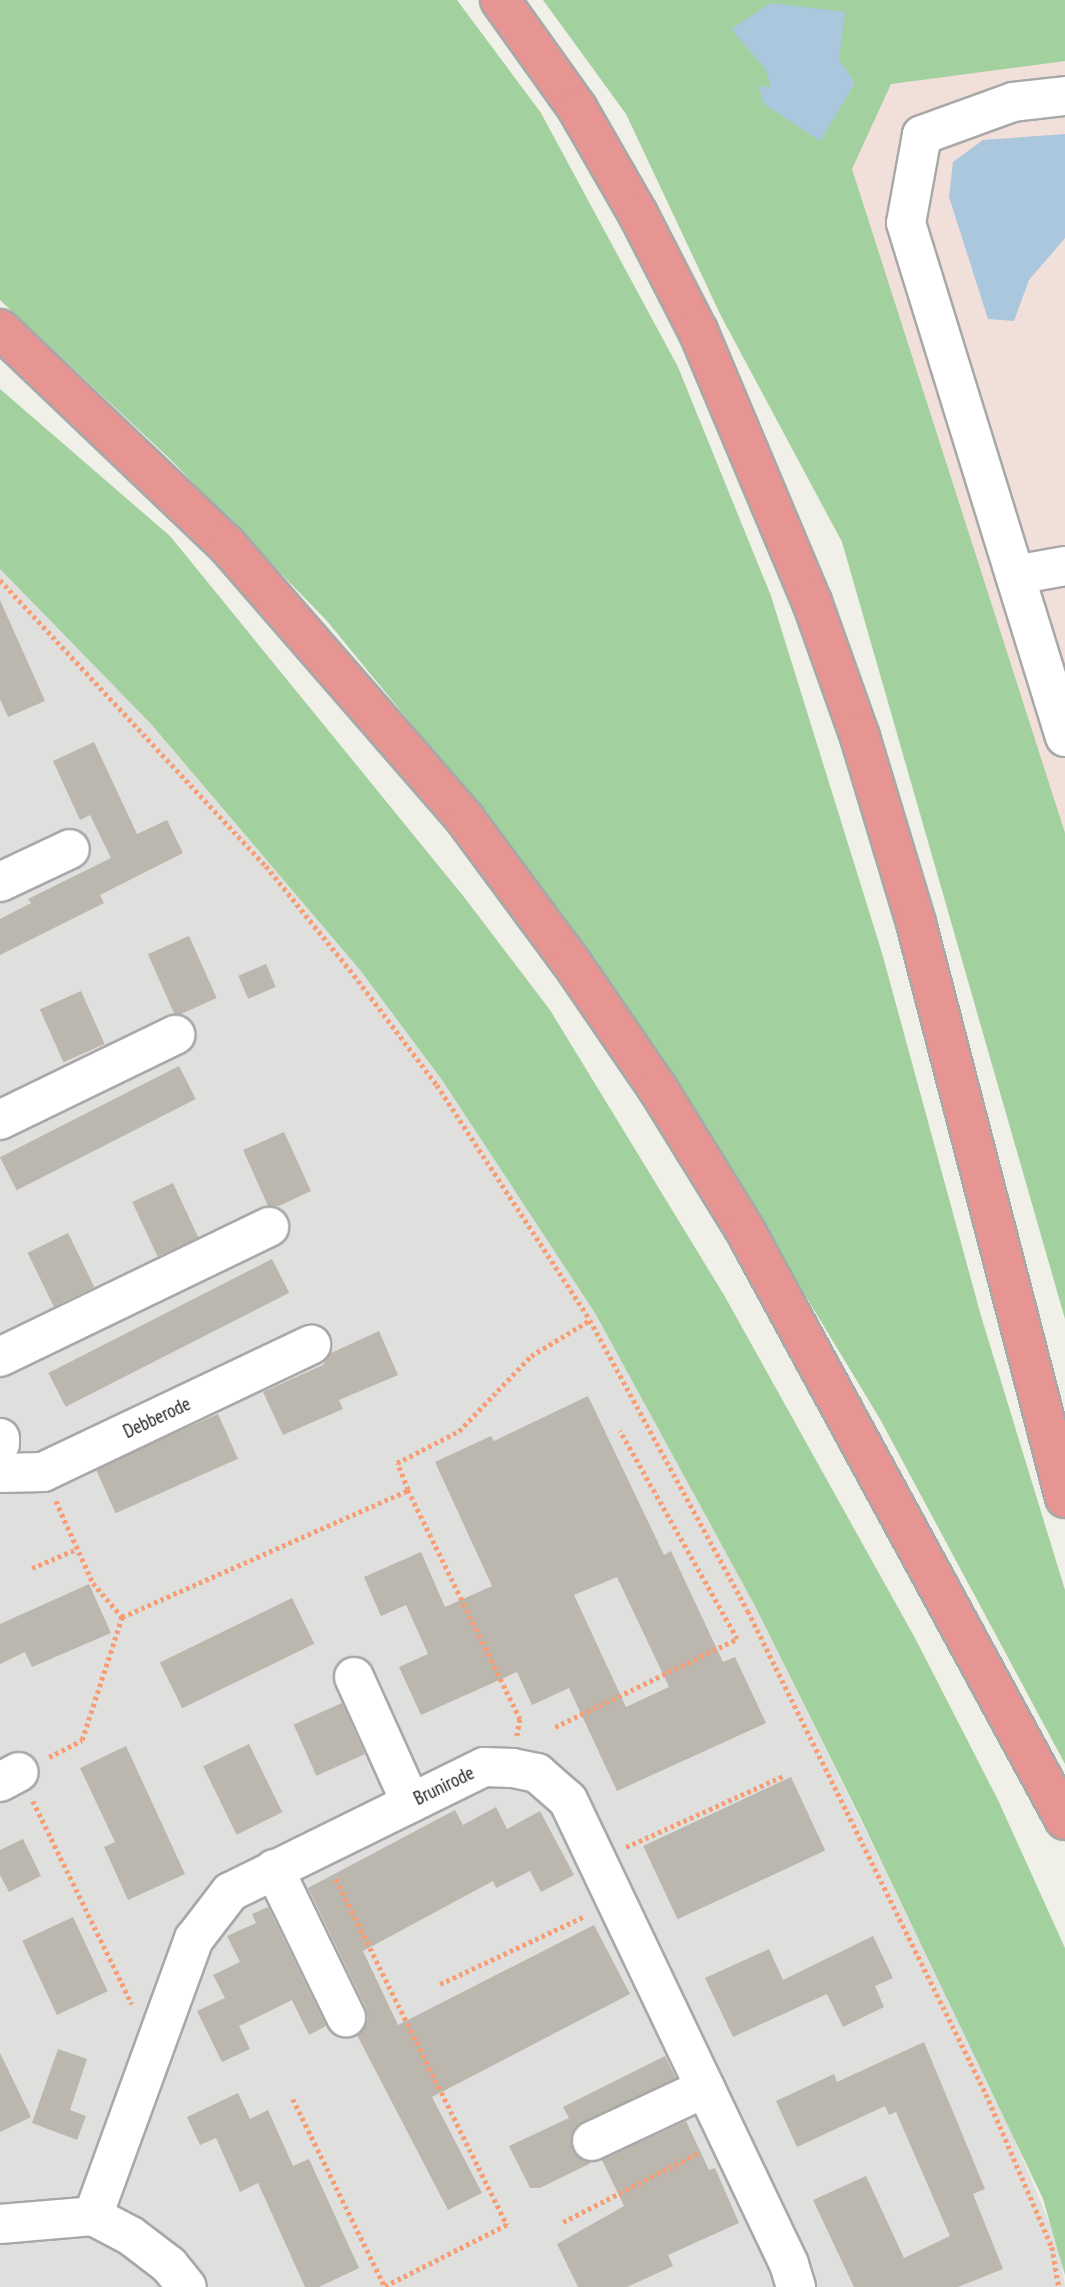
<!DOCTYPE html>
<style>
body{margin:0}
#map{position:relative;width:1065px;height:2287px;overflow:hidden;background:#f1f0e8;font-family:"PT Sans Narrow",sans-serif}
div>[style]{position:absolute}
.residential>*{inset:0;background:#dfdfde}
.commercial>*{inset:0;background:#f1dfd9}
.forest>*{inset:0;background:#a2d09e}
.water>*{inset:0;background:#aac7de}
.building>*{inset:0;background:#bbb7ae;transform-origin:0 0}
.path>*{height:4.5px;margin-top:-2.25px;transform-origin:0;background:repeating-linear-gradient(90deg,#f89d73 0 3.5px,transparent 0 7px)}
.roads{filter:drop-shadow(2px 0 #a8a8a8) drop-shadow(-2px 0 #a8a8a8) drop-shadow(0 2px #a8a8a8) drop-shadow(0 -2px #a8a8a8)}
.minor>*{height:38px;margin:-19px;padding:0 19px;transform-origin:19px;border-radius:19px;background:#fff}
.highway>*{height:38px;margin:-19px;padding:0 19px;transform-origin:19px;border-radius:19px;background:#e69592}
span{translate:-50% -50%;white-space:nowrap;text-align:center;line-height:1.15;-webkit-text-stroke:7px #fff;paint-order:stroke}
.street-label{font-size:19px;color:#212121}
</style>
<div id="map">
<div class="residential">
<i style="clip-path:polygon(0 569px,151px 724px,360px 970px,442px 1080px,595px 1313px,755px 1606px,994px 2091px,1059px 2245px,1065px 2287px,0 2287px)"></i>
</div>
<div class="commercial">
<i style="clip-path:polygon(1065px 45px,1065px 1170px,805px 289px,878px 71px)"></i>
</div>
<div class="forest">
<i style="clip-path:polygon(0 0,457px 0,541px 113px,678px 367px,771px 596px,882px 953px,981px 1316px,1065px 1590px,1065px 1764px,880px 1419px,690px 1105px,504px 837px,327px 621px,171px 460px,0 300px)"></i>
<i style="clip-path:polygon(543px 0,1065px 0,1065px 61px,891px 84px,852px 169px,1065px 833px,1065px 1319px,842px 542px,721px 316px,626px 114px)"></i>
<i style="clip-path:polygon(0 389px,170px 536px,464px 897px,550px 1010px,724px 1295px,915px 1638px,998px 1800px,1065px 1948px,1065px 2275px,1043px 2199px,862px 1821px,755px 1606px,595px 1313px,442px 1080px,360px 970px,151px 724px,0 569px)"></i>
</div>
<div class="water">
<i style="clip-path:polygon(771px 3px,845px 12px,839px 60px,855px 83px,820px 141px,764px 104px,758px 86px,771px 87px,765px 69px,731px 29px)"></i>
<i style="clip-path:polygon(1065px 134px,1065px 238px,1029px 280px,1014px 321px,988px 319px,949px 197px,953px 162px,983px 140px)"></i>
</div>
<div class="building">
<i style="clip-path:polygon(0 600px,45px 701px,8px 717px,0 699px)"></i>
<i style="clip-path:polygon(94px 742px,137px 834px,167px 820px,183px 853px,100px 895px,104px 903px,0 955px,0 919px,31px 903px,28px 899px,111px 858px,90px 815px,80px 820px,53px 761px)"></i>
<i style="left:189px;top:936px;width:68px;height:45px;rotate:66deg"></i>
<i style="left:266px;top:964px;width:25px;height:30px;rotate:67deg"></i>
<i style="left:81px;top:991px;width:58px;height:45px;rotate:66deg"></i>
<i style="left:179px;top:1066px;width:37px;height:201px;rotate:63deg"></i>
<i style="clip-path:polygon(284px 1132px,311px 1191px,279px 1206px,268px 1206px,243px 1150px)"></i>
<i style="left:173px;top:1183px;width:60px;height:45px;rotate:65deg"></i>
<i style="left:68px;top:1233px;width:60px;height:45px;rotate:64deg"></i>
<i style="left:272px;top:1259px;width:38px;height:251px;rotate:63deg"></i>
<i style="clip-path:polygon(379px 1331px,398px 1375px,339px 1400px,343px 1409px,283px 1435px,263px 1392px,323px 1365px,331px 1353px)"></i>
<i style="clip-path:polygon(evenodd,588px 1396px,664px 1555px,671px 1551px,723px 1662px,735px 1657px,766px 1723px,617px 1791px,569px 1688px,532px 1705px,517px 1672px,421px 1715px,399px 1667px,428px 1654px,406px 1605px,381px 1616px,364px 1577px,421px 1552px,445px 1607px,492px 1586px,435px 1462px,491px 1436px,494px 1441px,588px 1396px,617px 1577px,669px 1687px,626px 1707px,574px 1595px,617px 1577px)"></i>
<i style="left:218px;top:1414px;width:49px;height:134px;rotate:66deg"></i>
<i style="clip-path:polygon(89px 1584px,111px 1633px,32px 1667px,25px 1652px,0 1664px,0 1624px)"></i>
<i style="left:292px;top:1598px;width:51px;height:147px;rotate:64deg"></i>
<i style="left:342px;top:1703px;width:56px;height:53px;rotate:66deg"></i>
<i style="left:249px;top:1744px;width:76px;height:51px;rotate:64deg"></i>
<i style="clip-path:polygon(126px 1746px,185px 1874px,128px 1900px,104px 1847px,115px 1842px,80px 1768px)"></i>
<i style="left:791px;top:1777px;width:81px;height:163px;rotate:65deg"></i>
<i style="clip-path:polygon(496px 1807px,507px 1829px,540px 1811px,574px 1875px,541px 1892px,530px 1871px,496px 1888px,493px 1881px,363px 1951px,398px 2025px,594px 1925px,630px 1994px,432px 2097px,482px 2193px,448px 2210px,357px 2035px,368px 2019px,366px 2008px,308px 1888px,455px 1810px,463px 1825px)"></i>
<i style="clip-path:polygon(23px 1839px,41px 1876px,9px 1892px,0 1875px,0 1850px)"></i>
<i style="clip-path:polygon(268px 1907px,326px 2026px,309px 2035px,292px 2000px,239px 2026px,250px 2049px,222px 2062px,197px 2011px,225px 1998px,213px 1975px,240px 1962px,227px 1936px,256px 1923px,252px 1914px)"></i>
<i style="left:73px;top:1917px;width:82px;height:56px;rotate:65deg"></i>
<i style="clip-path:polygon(873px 1936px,893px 1978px,875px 1986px,884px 2007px,843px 2027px,827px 1994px,733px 2037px,705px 1978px,769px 1949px,783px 1980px)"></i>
<i style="clip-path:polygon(924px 2042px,985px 2189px,973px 2194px,1003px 2269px,958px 2287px,854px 2287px,813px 2200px,866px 2176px,904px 2258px,950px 2236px,896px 2112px,889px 2115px,885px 2106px,797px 2147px,776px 2101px,834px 2074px,837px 2082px)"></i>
<i style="clip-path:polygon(58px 2049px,87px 2059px,70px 2110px,86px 2116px,77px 2140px,32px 2123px)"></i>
<i style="clip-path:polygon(0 2053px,31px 2117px,0 2132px)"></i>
<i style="clip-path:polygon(665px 2056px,676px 2078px,575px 2128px,572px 2150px,591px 2163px,540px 2188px,530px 2188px,509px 2146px,569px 2118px,563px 2107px)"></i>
<i style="clip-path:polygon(238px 2093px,250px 2119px,268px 2110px,293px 2166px,309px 2159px,359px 2268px,319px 2287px,305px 2287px,258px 2183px,240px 2192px,216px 2138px,200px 2145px,187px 2117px)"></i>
<i style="clip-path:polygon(686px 2121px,709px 2170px,715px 2168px,739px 2223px,668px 2255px,673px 2266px,627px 2287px,578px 2287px,557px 2244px,624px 2206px,602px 2160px)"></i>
</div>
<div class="path">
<i style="left:0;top:580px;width:391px;rotate:47.1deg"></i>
<i style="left:266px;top:866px;width:140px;rotate:51.1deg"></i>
<i style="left:354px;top:975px;width:138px;rotate:53deg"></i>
<i style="left:437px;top:1085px;width:280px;rotate:56.9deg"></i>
<i style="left:590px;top:1320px;width:331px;rotate:61.5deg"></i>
<i style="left:748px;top:1611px;width:538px;rotate:63.77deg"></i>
<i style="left:986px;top:2094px;width:167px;rotate:66.7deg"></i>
<i style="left:1052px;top:2247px;width:41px;rotate:80.1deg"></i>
<i style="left:408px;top:1490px;width:29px;rotate:-112deg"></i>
<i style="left:397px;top:1463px;width:70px;rotate:-27.3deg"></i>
<i style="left:459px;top:1431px;width:104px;rotate:-46.2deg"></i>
<i style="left:531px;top:1356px;width:69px;rotate:-31.4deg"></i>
<i style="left:56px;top:1501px;width:90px;rotate:65.7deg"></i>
<i style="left:93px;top:1583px;width:45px;rotate:49.5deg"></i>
<i style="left:122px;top:1617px;width:313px;rotate:-23.9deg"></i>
<i style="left:408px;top:1490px;width:255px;rotate:63.9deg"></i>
<i style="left:520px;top:1719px;width:17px;rotate:100deg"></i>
<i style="left:32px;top:1568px;width:49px;rotate:-22.9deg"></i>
<i style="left:555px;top:1727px;width:202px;rotate:-25.8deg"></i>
<i style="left:737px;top:1639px;width:239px;rotate:-119.4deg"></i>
<i style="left:49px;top:1757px;width:37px;rotate:-27deg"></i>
<i style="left:82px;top:1740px;width:129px;rotate:-72deg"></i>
<i style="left:33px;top:1801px;width:226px;rotate:64deg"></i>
<i style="left:626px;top:1847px;width:172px;rotate:-24.3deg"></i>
<i style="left:336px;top:1879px;width:386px;rotate:63.7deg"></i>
<i style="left:507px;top:2225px;width:138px;rotate:153.2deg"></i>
<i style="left:440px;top:1984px;width:160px;rotate:-25.1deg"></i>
<i style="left:293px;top:2099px;width:209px;rotate:63.9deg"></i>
<i style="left:563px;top:2222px;width:154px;rotate:-27.1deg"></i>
</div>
<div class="roads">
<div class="minor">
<i style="left:1065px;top:96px;width:52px;rotate:173.4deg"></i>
<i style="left:1013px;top:102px;width:97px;rotate:160.1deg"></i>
<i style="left:922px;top:135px;width:89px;rotate:100.3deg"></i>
<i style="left:906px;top:223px;width:538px;rotate:72.81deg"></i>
<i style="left:1015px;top:575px;width:51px;rotate:-10.2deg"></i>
<i style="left:0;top:882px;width:77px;rotate:-25.2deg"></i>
<i style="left:0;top:1120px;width:195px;rotate:-25.9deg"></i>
<i style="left:0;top:1357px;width:299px;rotate:-25.8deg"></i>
<i style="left:0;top:1438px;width:6px;rotate:90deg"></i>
<i style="left:0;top:1473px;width:43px;rotate:-1.3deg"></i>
<i style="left:43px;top:1472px;width:297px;rotate:-25.4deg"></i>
<i style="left:354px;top:1677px;width:138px;rotate:65.7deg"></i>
<i style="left:0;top:1782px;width:21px;rotate:-28deg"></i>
<i style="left:274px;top:1869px;width:165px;rotate:64.1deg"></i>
<i style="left:592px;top:2141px;width:125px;rotate:-25.1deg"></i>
<i style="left:93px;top:2216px;width:295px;rotate:-70deg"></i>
<i style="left:194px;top:1939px;width:59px;rotate:-52.5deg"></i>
<i style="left:230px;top:1892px;width:283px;rotate:-26.2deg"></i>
<i style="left:484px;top:1767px;width:29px;rotate:2deg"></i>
<i style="left:513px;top:1768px;width:25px;rotate:12deg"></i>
<i style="left:537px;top:1773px;width:41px;rotate:41.1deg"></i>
<i style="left:568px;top:1800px;width:514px;rotate:64.53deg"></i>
<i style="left:789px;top:2264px;width:24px;rotate:73deg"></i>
<i style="left:0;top:2224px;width:93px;rotate:-4.9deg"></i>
<i style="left:93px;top:2216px;width:43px;rotate:27.8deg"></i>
<i style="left:131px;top:2236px;width:48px;rotate:37.3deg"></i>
<i style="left:169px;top:2265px;width:28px;rotate:51deg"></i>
</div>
<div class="highway">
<i style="left:500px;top:0;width:133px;rotate:54.5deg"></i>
<i style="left:577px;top:108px;width:122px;rotate:60.1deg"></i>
<i style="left:638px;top:214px;width:131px;rotate:62.9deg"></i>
<i style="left:698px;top:331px;width:294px;rotate:67.2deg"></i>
<i style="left:812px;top:602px;width:143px;rotate:70.4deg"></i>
<i style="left:860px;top:737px;width:194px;rotate:73.2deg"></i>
<i style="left:916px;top:923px;width:594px;rotate:75.47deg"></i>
<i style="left:0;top:329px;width:313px;rotate:43.6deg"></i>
<i style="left:227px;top:545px;width:363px;rotate:49deg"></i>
<i style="left:465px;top:819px;width:178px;rotate:53.5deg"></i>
<i style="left:571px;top:962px;width:154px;rotate:55.6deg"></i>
<i style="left:658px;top:1089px;width:166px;rotate:58.3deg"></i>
<i style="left:745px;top:1230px;width:671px;rotate:61.53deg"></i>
</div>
</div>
<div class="street-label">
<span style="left:157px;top:1418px;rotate:-25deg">Debberode</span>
<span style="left:444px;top:1786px;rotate:-26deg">Brunirode</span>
</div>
</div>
